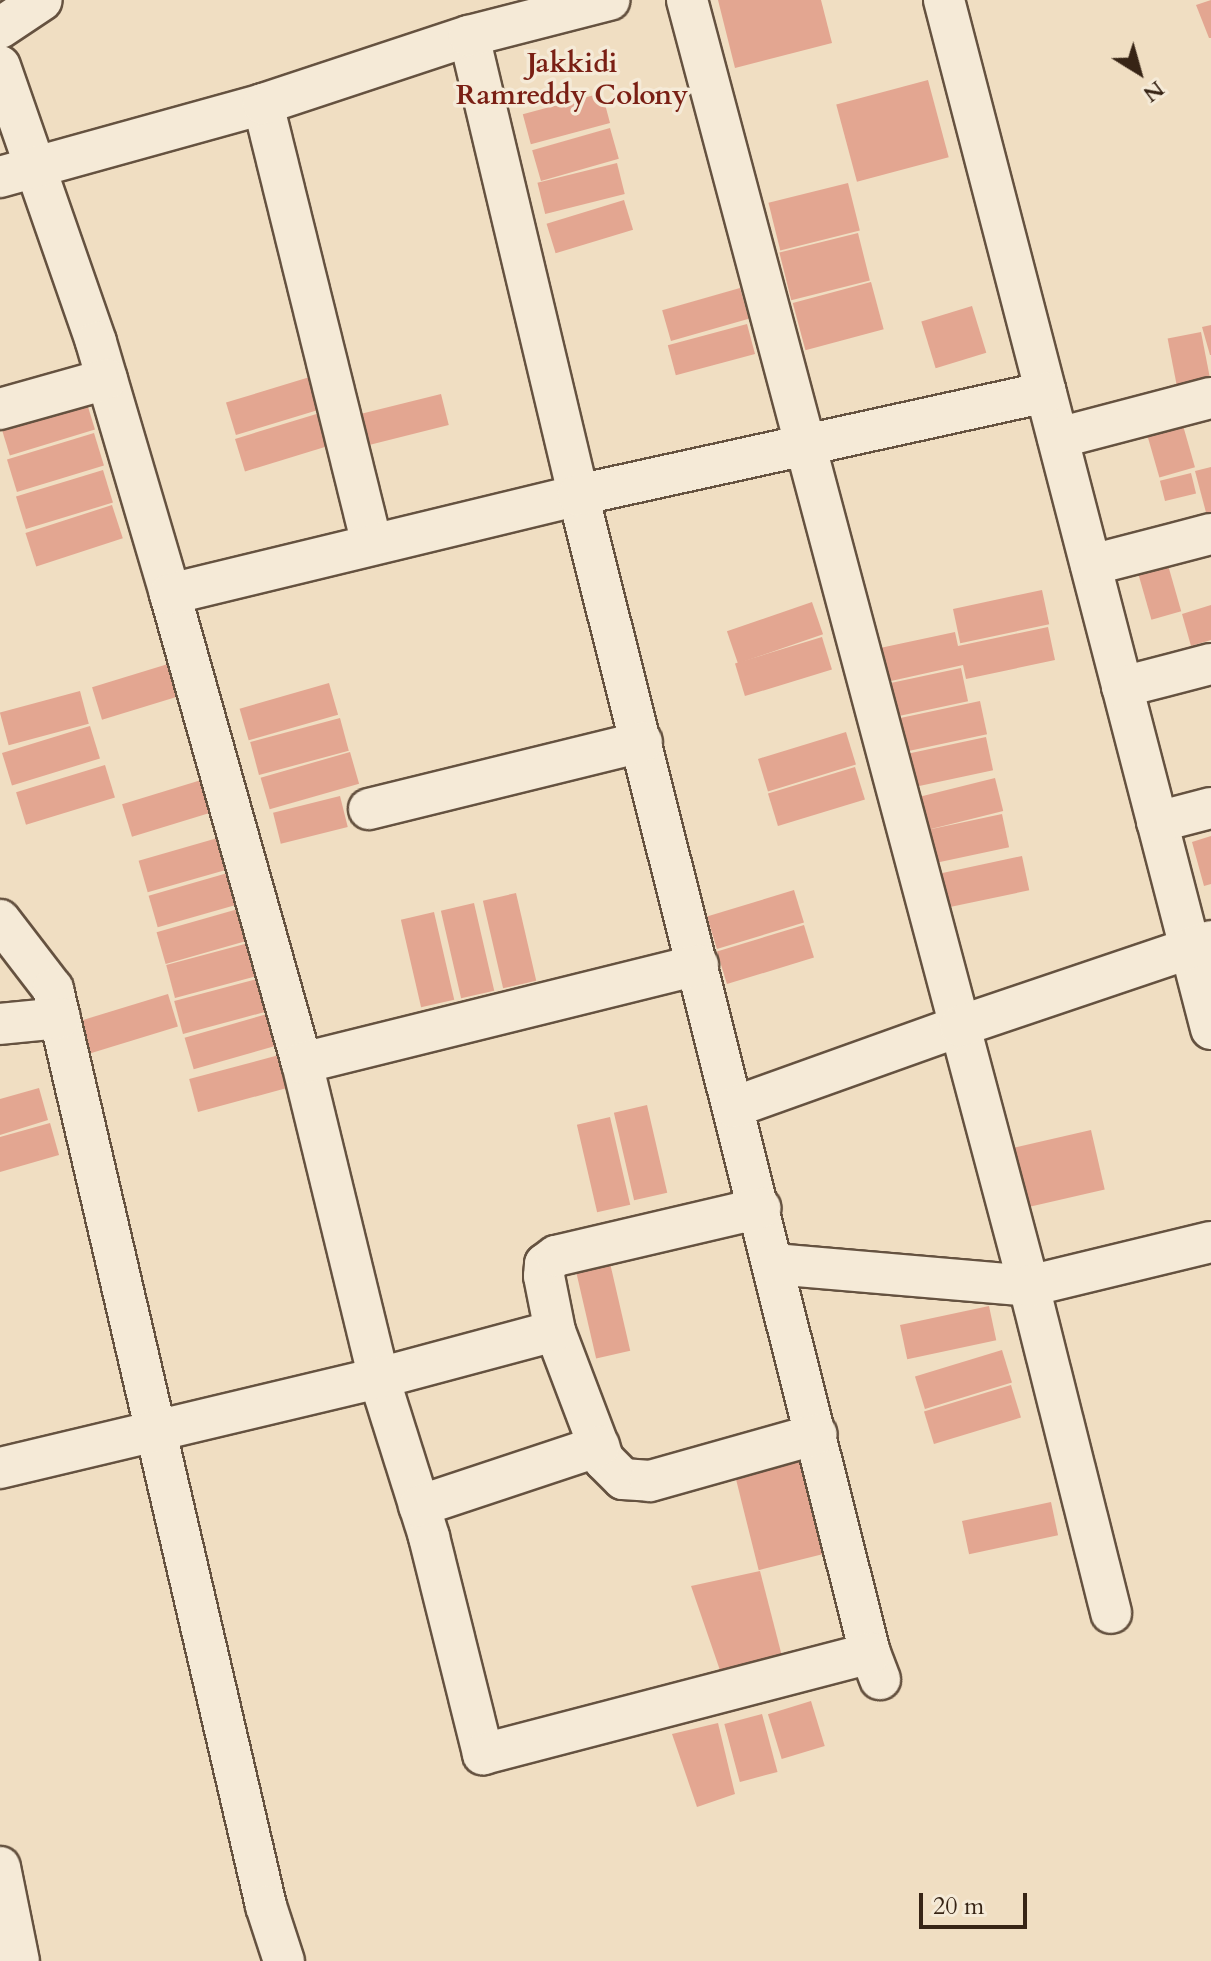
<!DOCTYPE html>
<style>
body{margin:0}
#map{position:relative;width:1211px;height:1961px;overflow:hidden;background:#f0dec2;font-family:Cardo,serif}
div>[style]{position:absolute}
.building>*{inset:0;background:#e3a691;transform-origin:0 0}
.roads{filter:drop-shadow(2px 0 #655240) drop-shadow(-2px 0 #655240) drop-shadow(0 2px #655240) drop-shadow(0 -2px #655240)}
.minor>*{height:40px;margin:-20px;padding:0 20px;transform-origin:20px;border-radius:20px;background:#f5ead7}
span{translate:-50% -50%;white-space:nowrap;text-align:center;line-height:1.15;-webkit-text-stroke:7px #f5ead7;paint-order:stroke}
.neighbourhood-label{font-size:28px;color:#7a1f14;font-weight:700}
.north{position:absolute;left:1099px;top:32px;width:80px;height:80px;-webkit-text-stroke:6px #f5ead7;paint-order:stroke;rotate:143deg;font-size:22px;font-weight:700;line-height:32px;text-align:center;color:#372415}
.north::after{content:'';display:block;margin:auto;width:28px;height:36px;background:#372415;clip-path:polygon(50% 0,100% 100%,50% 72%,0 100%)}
.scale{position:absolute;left:919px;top:1893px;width:108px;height:36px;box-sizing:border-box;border:4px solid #372415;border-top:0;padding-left:10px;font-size:24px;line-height:28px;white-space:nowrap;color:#372415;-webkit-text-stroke:6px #f5ead7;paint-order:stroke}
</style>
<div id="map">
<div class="building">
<i style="clip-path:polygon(718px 0,821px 0,832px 43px,735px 68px)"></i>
<i style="clip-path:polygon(1211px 0,1211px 38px,1209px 38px,1196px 5px)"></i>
<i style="left:928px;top:80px;width:80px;height:95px;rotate:75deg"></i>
<i style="left:602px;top:93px;width:31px;height:82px;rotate:75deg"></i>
<i style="left:610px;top:128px;width:32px;height:81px;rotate:74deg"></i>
<i style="left:617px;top:163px;width:32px;height:82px;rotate:76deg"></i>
<i style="left:848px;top:183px;width:49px;height:82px;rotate:76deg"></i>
<i style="left:624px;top:200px;width:31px;height:81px;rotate:73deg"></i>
<i style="left:858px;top:233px;width:49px;height:81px;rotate:76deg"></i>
<i style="left:871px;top:282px;width:49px;height:81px;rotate:75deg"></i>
<i style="left:740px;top:288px;width:32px;height:81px;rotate:74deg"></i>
<i style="left:972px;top:306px;width:49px;height:53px;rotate:73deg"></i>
<i style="left:747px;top:324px;width:31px;height:82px;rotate:75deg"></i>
<i style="clip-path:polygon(1211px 325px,1211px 355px,1210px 355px,1202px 327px)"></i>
<i style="left:1201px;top:332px;width:53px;height:34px;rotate:79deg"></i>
<i style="left:313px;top:376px;width:34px;height:91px;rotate:73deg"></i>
<i style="left:441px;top:394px;width:32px;height:81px;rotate:76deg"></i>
<i style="left:85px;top:397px;width:34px;height:89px;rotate:73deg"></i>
<i style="left:323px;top:412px;width:34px;height:92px;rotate:73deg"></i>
<i style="left:1182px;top:422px;width:47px;height:37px;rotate:74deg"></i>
<i style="left:94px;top:433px;width:34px;height:91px;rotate:73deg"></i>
<i style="clip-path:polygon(1211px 467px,1211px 519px,1208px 520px,1195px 471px)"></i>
<i style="left:103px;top:470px;width:34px;height:91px;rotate:73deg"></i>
<i style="left:1191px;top:473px;width:21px;height:32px;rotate:76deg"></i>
<i style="left:112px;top:505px;width:35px;height:91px;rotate:72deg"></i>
<i style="left:1168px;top:565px;width:48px;height:31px;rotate:74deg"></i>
<i style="left:1042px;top:590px;width:35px;height:91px;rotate:78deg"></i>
<i style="left:812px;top:602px;width:34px;height:90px;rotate:71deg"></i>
<i style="clip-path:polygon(1211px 605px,1211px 640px,1191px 646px,1182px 614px)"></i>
<i style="clip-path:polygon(1048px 627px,1055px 660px,966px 679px,963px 665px,873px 685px,866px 651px,955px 632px,958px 646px)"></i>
<i style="left:822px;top:637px;width:34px;height:91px;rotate:73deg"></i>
<i style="left:181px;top:660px;width:34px;height:93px;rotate:73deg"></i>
<i style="left:961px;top:668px;width:34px;height:91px;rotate:78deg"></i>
<i style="left:329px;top:683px;width:33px;height:93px;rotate:74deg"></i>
<i style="left:80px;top:691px;width:34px;height:83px;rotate:75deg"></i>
<i style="left:980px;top:701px;width:34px;height:91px;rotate:78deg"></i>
<i style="left:340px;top:718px;width:34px;height:93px;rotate:75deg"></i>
<i style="left:90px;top:726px;width:34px;height:92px;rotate:73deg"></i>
<i style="left:846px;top:732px;width:34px;height:92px;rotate:73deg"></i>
<i style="left:986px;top:737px;width:34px;height:91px;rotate:78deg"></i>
<i style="left:350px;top:752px;width:33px;height:93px;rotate:74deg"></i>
<i style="left:105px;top:765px;width:34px;height:93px;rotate:73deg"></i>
<i style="left:855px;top:767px;width:34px;height:91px;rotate:73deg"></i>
<i style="left:211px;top:777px;width:34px;height:93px;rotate:73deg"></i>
<i style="left:995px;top:778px;width:34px;height:90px;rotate:76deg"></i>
<i style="left:340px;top:796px;width:32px;height:69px;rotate:76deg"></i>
<i style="left:1002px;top:814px;width:34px;height:91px;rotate:78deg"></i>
<i style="left:228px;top:835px;width:33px;height:93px;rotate:74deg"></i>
<i style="clip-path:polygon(1211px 836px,1211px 884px,1204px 886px,1192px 842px)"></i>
<i style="left:1022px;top:856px;width:35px;height:92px;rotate:78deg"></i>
<i style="left:238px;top:870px;width:33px;height:93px;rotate:74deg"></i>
<i style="left:794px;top:890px;width:34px;height:91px;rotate:73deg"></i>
<i style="left:516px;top:893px;width:90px;height:34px;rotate:77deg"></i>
<i style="left:474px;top:903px;width:90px;height:34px;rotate:77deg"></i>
<i style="left:245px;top:907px;width:33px;height:92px;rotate:74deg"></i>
<i style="left:434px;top:912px;width:90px;height:34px;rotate:77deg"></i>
<i style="left:804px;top:925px;width:34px;height:91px;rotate:73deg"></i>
<i style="left:256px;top:941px;width:34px;height:93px;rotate:75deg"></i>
<i style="left:264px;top:977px;width:34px;height:93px;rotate:75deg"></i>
<i style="left:168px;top:994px;width:34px;height:93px;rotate:73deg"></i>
<i style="left:274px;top:1012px;width:33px;height:93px;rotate:74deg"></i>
<i style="left:279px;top:1055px;width:34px;height:93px;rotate:75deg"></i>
<i style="clip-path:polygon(39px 1088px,48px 1120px,0 1135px,0 1099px)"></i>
<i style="left:647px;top:1105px;width:90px;height:34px;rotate:77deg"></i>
<i style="left:610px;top:1117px;width:90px;height:34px;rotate:77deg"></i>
<i style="clip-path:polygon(50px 1123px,59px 1155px,0 1172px,0 1137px)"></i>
<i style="left:1091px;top:1130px;width:61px;height:87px;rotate:77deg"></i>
<i style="left:610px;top:1263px;width:90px;height:35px;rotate:77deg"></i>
<i style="left:989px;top:1306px;width:35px;height:91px;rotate:78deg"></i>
<i style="left:1002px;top:1350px;width:34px;height:91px;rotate:73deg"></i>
<i style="left:1011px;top:1385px;width:34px;height:91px;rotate:73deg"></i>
<i style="left:807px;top:1454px;width:101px;height:75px;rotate:76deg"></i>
<i style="left:1051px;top:1502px;width:34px;height:91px;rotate:78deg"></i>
<i style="clip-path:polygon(760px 1571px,784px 1664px,724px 1682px,691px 1586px)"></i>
<i style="left:811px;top:1701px;width:47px;height:45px;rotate:73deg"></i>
<i style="left:762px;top:1714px;width:60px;height:39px;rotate:75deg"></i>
<i style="clip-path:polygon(718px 1723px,735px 1794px,697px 1807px,672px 1734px)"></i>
</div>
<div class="roads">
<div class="minor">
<i style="left:687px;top:0;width:1331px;rotate:75.11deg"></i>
<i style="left:1029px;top:1286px;width:337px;rotate:75.9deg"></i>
<i style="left:944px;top:0;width:1063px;rotate:75.45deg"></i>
<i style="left:0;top:28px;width:50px;rotate:-33.7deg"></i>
<i style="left:469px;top:36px;width:472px;rotate:76.6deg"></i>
<i style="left:578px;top:495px;width:1194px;rotate:75.85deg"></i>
<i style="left:870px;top:1653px;width:28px;rotate:69deg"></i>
<i style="left:0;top:66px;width:292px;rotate:70.8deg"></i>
<i style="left:96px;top:342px;width:263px;rotate:73.6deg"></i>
<i style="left:170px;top:594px;width:487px;rotate:74.3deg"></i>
<i style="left:302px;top:1063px;width:324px;rotate:76.3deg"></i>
<i style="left:379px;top:1378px;width:167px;rotate:72.5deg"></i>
<i style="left:429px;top:1537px;width:224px;rotate:76deg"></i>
<i style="left:483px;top:1754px;width:400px;rotate:-14.6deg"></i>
<i style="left:263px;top:104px;width:452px;rotate:76.1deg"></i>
<i style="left:0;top:177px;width:273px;rotate:-15.5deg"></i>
<i style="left:263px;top:104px;width:217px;rotate:-18.3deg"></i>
<i style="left:469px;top:36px;width:145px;rotate:-14.4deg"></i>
<i style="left:0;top:409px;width:111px;rotate:-15.7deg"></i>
<i style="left:1058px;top:438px;width:158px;rotate:-14.7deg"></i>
<i style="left:1091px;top:565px;width:124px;rotate:-14.5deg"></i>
<i style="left:170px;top:594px;width:420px;rotate:-13.6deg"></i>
<i style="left:578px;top:495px;width:479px;rotate:-12.4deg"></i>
<i style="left:1122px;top:687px;width:92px;rotate:-14.5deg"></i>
<i style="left:369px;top:809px;width:281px;rotate:-13.8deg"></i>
<i style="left:1157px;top:822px;width:56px;rotate:-14.5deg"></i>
<i style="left:0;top:920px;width:87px;rotate:52.5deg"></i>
<i style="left:53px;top:989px;width:941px;rotate:76.92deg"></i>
<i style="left:266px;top:1906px;width:58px;rotate:71.9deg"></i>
<i style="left:0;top:1024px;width:60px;rotate:-5.7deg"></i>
<i style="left:302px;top:1063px;width:408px;rotate:-13.9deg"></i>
<i style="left:734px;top:1107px;width:240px;rotate:-19.7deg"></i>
<i style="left:960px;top:1026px;width:265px;rotate:-18.7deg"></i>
<i style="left:774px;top:1264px;width:256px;rotate:4.9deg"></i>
<i style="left:1029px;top:1286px;width:187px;rotate:-13.6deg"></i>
<i style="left:555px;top:1331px;width:138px;rotate:69.2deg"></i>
<i style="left:604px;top:1460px;width:27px;rotate:45deg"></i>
<i style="left:623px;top:1479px;width:27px;rotate:4deg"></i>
<i style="left:650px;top:1481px;width:173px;rotate:-15.7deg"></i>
<i style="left:0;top:1468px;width:390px;rotate:-13.4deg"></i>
<i style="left:379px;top:1378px;width:182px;rotate:-15deg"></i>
<i style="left:555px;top:1331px;width:56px;rotate:-101.3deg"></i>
<i style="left:544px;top:1276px;width:12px;rotate:-85deg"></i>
<i style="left:545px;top:1264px;width:14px;rotate:-36deg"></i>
<i style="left:556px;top:1256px;width:210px;rotate:-13.2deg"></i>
<i style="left:419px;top:1506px;width:190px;rotate:-18.4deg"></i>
<i style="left:0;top:1867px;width:96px;rotate:78.6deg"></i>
</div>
</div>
<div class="neighbourhood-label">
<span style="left:572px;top:79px">Jakkidi<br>Ramreddy Colony</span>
</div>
<div class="north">N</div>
<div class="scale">20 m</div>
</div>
